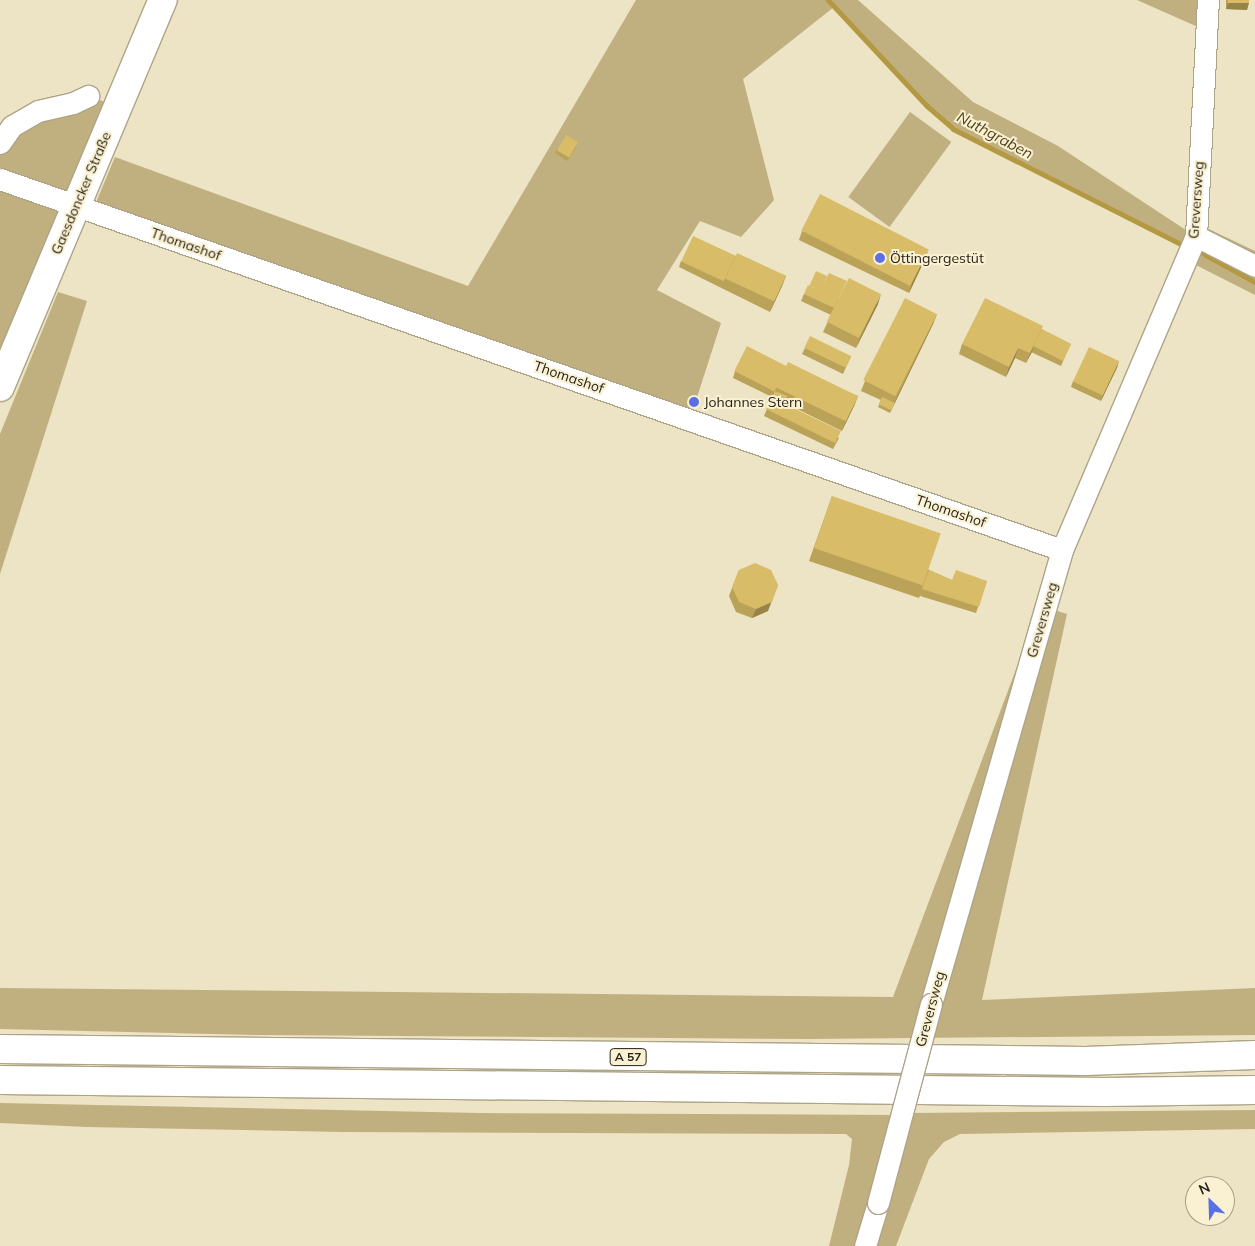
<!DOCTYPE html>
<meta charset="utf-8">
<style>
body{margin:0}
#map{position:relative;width:1255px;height:1246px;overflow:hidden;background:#ede3c5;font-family:Mulish,sans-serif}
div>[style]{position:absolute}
.green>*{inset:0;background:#c1b07f;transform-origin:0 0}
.stream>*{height:5px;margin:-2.5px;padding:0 2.5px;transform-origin:2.5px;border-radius:2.5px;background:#b49943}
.roads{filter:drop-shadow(1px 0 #ada487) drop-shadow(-1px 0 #ada487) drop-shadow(0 1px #ada487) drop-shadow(0 -1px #ada487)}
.minor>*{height:21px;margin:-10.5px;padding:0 10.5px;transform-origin:10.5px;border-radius:10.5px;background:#fff}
.major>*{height:28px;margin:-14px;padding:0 14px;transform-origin:14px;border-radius:14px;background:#fff}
.highway>*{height:28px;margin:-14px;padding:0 14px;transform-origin:14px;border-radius:14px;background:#fff}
.bridges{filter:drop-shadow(1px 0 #ada487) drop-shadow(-1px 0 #ada487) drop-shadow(0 1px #ada487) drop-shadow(0 -1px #ada487)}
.minor-bridge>*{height:21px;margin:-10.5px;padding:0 10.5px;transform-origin:10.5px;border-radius:10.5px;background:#fff}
.wall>*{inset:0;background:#baa259}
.shaded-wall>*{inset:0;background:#978448}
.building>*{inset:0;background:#d8bc67;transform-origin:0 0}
.dots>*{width:14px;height:14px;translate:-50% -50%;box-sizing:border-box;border:2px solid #faf0d2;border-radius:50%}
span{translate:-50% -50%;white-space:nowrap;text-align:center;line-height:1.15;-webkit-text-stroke:4px #faf0d2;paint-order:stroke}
.shield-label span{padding:1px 4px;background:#faf0d2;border:1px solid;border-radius:4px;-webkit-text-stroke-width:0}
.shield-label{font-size:12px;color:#272318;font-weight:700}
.street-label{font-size:14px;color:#272318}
.poi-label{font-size:14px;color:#272318}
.left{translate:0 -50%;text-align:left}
.water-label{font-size:15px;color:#4e421d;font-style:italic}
.north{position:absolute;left:1185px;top:1176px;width:50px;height:50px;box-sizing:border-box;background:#faf0d2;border:1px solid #a69e88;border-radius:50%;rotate:336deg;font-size:14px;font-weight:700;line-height:20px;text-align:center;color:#272318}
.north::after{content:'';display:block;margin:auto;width:18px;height:22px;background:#5a70e6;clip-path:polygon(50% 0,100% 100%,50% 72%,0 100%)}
</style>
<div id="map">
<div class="green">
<i style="clip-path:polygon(636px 0,858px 0,973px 102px,1058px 146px,1195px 236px,1196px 223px,1255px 251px,1255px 295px,1186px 260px,1186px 246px,953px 129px,927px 106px,834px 7px,743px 79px,774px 200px,741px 237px,700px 221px,657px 290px,721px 323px,690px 419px,92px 212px,115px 157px,468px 286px)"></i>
<i style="clip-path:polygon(1137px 0,1208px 0,1207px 31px)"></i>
<i style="clip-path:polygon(88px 96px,108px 103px,0 363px,0 143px)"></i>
<i style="left:910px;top:112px;width:51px;height:105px;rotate:36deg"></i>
<i style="clip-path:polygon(58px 292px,87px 301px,0 574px,0 434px)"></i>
<i style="clip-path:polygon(1035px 604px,1067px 614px,982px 1000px,1255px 988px,1255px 1035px,808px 1039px,259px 1035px,0 1029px,0 988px,893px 997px,1018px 664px)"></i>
<i style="clip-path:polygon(0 1103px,479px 1113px,894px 1115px,856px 1246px,829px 1246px,849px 1165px,852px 1139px,846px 1134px,343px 1132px,87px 1127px,0 1123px)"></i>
<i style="clip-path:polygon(1255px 1110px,1255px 1129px,960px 1134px,944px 1142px,929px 1159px,896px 1246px,872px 1246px,911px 1113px)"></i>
</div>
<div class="stream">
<i style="left:828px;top:0;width:145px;rotate:47deg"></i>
<i style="left:927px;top:106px;width:35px;rotate:41deg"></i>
<i style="left:953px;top:129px;width:260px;rotate:26.8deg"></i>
<i style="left:1204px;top:254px;width:58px;rotate:28.8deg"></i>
</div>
<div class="roads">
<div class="minor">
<i style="left:0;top:143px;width:21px;rotate:-55deg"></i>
<i style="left:12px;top:126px;width:30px;rotate:-30deg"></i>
<i style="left:38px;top:111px;width:36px;rotate:-13deg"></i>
<i style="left:73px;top:103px;width:17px;rotate:-25deg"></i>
<i style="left:0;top:179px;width:1125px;rotate:19.26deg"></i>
<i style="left:1196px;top:236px;width:66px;rotate:27deg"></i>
<i style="left:931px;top:1004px;width:473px;rotate:-73.9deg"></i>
<i style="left:1062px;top:550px;width:341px;rotate:-66.9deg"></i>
<i style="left:1196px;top:236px;width:236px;rotate:-87.1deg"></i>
<i style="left:865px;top:1246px;width:45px;rotate:-73.2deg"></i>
</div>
<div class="major">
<i style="left:0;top:387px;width:420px;rotate:-67.2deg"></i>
</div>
<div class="highway">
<i style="left:0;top:1049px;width:1085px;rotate:0.63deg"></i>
<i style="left:1085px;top:1061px;width:170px;rotate:-2deg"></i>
<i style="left:0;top:1080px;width:1104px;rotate:0.62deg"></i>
<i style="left:1104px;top:1092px;width:151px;rotate:-0.8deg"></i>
</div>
</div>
<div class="bridges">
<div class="minor-bridge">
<i style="left:878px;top:1203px;width:206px;rotate:-75.1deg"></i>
</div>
</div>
<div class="wall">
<i style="clip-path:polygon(1226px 0,1249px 0,1247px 10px,1226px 9px)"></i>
<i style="clip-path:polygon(577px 146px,567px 161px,555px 153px,556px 150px)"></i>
<i style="clip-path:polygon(802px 231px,925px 259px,909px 293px,799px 240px)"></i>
<i style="clip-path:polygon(735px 256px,786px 276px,782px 286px,770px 312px,679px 267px,681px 261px)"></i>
<i style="clip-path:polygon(804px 294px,878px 304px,856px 348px,823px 332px,831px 315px,801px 301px)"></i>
<i style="clip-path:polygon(937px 314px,933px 324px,890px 413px,878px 407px,881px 400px,861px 391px,865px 381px)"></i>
<i style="clip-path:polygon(1042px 329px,1068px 350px,1061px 366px,1031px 352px,1026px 363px,1015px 358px,1006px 377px,959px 354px,962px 344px)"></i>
<i style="clip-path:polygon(805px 348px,851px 356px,843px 374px,802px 354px)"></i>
<i style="clip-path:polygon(1119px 361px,1101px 401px,1071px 387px,1073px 381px)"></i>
<i style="clip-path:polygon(787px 366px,858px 396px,854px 406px,842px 431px,787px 404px,839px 438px,833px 449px,764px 416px,772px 397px,733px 378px,735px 371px)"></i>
<i style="clip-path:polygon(832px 496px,929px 570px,952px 580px,987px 581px,976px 613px,920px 596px,921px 593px,919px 598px,809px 561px)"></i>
<i style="clip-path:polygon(739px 570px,768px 611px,752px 618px,736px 612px,729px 596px)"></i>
</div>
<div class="shaded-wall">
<i style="clip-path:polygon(1228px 3px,1249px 3px,1247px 10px,1226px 9px)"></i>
<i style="clip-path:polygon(929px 249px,925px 259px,909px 293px,912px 283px)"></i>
<i style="clip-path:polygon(786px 276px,782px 286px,770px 312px,774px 302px)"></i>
<i style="clip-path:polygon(881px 294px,878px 304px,856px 348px,860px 338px)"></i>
<i style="clip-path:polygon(937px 314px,933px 324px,890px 413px,897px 397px)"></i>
<i style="clip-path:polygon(1034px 346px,1032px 352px,1026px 363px,1030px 353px)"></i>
<i style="clip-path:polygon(1018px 348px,1015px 358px,1006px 377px,1009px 367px)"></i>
<i style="clip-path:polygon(1119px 361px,1117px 368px,1101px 401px,1103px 394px)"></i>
<i style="clip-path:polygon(858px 396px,854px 406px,842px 431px,846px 421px)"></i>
<i style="clip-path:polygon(778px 585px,768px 611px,752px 618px,756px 609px)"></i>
</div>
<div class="building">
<i style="left:1228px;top:0;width:21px;height:3px"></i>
<i style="left:566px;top:135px;width:14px;height:18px;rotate:30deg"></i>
<i style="left:820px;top:194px;width:122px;height:41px;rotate:27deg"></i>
<i style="left:693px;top:236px;width:47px;height:28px;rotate:25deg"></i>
<i style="left:737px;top:253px;width:54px;height:28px;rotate:25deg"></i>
<i style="left:816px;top:271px;width:12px;height:16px;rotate:24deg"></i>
<i style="clip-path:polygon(829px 273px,847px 281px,834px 308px,804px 294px,808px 285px,820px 290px)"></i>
<i style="left:849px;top:278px;width:36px;height:49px;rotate:27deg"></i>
<i style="left:905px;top:298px;width:36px;height:92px;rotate:27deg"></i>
<i style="clip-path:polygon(985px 298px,1043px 326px,1030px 353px,1018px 348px,1009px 367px,962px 344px)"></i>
<i style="left:1042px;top:329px;width:33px;height:19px;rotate:27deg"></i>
<i style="left:810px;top:336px;width:46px;height:13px;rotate:26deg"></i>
<i style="left:747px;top:346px;width:45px;height:28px;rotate:27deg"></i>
<i style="left:1089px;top:347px;width:33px;height:38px;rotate:25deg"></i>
<i style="left:788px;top:362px;width:78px;height:28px;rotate:26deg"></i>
<i style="clip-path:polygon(775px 391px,787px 396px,787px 405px,841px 431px,835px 443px,766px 409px)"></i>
<i style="left:882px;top:397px;width:14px;height:8px;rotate:25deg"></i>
<i style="left:832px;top:496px;width:115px;height:55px;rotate:19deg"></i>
<i style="clip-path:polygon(755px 563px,771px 570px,778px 585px,772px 602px,756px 609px,739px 602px,732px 587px,739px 570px)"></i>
<i style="clip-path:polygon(929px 570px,952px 580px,956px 570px,987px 581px,979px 607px,922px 589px)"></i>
</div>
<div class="dots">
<i style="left:880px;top:258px;background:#5a70e6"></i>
<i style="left:694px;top:402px;background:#5a70e6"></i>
</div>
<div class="shield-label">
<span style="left:628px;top:1057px">A 57</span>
</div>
<div class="street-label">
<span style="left:81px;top:193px;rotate:-67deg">Gaesdoncker Straße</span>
<span style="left:1196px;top:200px;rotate:-86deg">Greversweg</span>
<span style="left:186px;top:244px;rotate:19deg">Thomashof</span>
<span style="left:569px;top:377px;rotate:19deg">Thomashof</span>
<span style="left:951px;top:511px;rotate:19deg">Thomashof</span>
<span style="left:1042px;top:620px;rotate:-74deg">Greversweg</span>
<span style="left:930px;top:1009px;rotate:-75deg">Greversweg</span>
</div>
<div class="poi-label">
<span class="left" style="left:890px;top:258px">Öttingergestüt</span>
<span class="left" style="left:704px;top:402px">Johannes Stern</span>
</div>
<div class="water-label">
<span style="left:995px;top:135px;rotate:28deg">Nuthgraben</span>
</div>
<div class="north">N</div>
</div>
